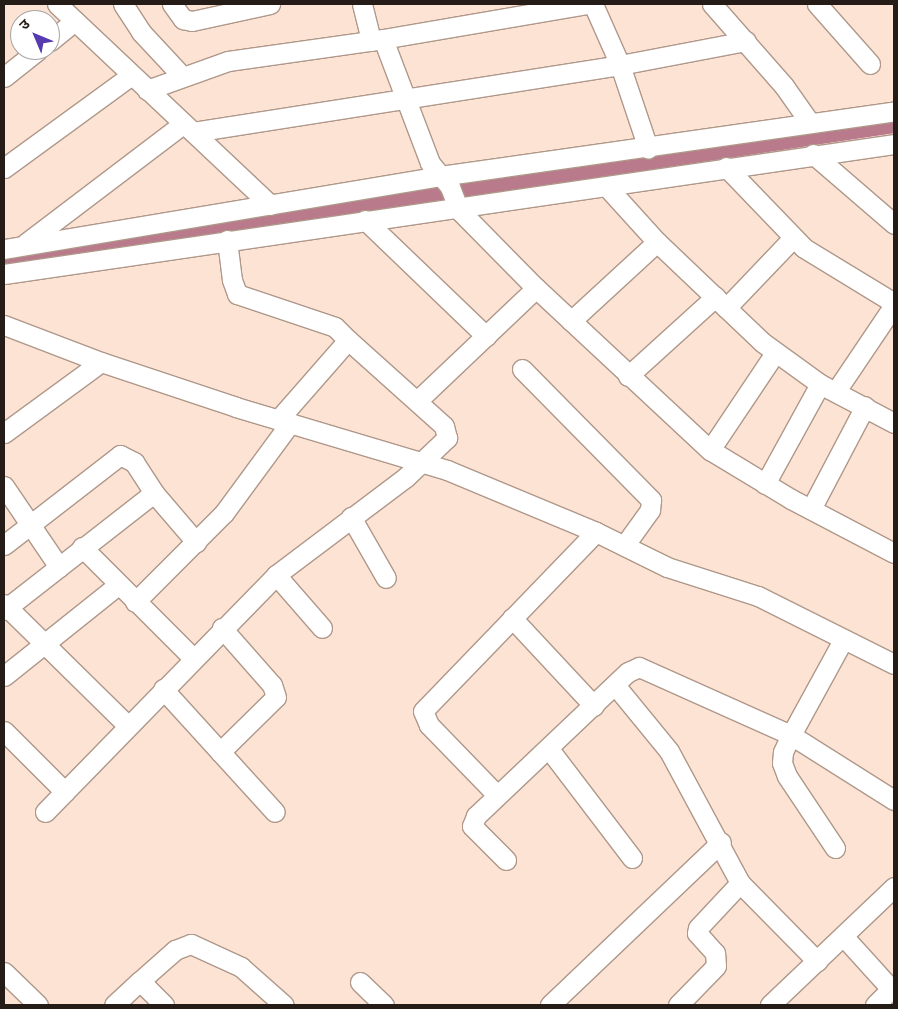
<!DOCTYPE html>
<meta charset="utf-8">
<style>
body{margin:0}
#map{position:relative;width:898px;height:1009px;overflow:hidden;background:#fce3d4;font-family:Signika,"Noto Sans Devanagari",sans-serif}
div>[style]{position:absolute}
.canal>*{height:16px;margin:-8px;padding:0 8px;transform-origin:8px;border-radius:8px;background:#b97b8b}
.roads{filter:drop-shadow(1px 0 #af988a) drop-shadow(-1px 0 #af988a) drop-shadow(0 1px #af988a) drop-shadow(0 -1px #af988a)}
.minor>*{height:19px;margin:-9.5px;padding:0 9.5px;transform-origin:9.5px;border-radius:9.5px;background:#fff}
span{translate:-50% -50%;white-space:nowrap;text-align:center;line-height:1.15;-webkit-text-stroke:4px #fff;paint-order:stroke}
.frame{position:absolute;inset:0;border:5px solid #251c17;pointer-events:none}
.north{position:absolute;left:10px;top:10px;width:50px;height:50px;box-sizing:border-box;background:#fff;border:1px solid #a8a4a2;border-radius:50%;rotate:315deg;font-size:14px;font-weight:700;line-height:20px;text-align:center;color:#251c17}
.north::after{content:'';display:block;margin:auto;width:18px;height:22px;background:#553ab2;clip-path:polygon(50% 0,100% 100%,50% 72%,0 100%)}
</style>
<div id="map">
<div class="canal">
<i style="left:4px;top:259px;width:900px;rotate:-8.56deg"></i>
</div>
<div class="roads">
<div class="minor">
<i style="left:57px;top:4px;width:293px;rotate:43.3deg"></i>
<i style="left:123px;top:4px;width:33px;rotate:57deg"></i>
<i style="left:141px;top:32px;width:60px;rotate:47deg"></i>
<i style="left:172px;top:4px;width:19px;rotate:54deg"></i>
<i style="left:183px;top:19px;width:9px;rotate:13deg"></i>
<i style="left:192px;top:21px;width:80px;rotate:-12.3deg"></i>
<i style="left:362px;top:4px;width:38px;rotate:76deg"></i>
<i style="left:593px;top:4px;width:67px;rotate:66.1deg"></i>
<i style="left:620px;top:65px;width:88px;rotate:71.4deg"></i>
<i style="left:712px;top:4px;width:109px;rotate:48.7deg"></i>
<i style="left:784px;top:86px;width:45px;rotate:54.9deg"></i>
<i style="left:817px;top:4px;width:80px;rotate:48.5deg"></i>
<i style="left:383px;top:39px;width:133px;rotate:69.2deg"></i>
<i style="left:430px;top:163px;width:31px;rotate:50deg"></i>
<i style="left:450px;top:187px;width:25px;rotate:69deg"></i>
<i style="left:459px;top:210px;width:110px;rotate:45.4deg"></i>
<i style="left:536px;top:288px;width:238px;rotate:43deg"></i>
<i style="left:710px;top:450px;width:95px;rotate:31.2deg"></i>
<i style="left:791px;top:499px;width:116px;rotate:27.7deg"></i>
<i style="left:50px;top:41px;width:32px;rotate:-39deg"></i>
<i style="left:4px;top:77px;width:43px;rotate:-38.5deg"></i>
<i style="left:147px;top:90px;width:86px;rotate:-19.7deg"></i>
<i style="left:228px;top:61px;width:144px;rotate:-8deg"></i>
<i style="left:371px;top:41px;width:220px;rotate:-9.7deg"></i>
<i style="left:193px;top:132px;width:432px;rotate:-8.9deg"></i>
<i style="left:620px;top:65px;width:128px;rotate:-10.8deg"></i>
<i style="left:813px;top:154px;width:107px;rotate:40.8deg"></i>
<i style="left:726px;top:167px;width:112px;rotate:46.1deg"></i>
<i style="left:804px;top:248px;width:105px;rotate:31.4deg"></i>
<i style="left:4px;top:168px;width:156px;rotate:-36.1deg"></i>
<i style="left:608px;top:188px;width:73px;rotate:47.8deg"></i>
<i style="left:657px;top:242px;width:145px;rotate:43.6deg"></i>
<i style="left:762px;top:342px;width:72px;rotate:35.9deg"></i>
<i style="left:820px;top:384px;width:84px;rotate:27.8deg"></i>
<i style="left:365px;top:220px;width:168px;rotate:43.8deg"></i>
<i style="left:227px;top:240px;width:40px;rotate:82.9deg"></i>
<i style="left:232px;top:280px;width:15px;rotate:70deg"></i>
<i style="left:237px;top:294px;width:103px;rotate:18.6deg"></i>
<i style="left:335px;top:327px;width:18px;rotate:45deg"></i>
<i style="left:348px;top:340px;width:106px;rotate:131.2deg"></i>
<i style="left:26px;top:243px;width:197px;rotate:-37.2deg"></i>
<i style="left:4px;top:249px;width:442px;rotate:-9.5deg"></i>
<i style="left:440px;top:176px;width:459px;rotate:-8.1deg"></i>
<i style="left:4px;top:274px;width:899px;rotate:-8.31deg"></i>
<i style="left:726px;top:308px;width:97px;rotate:-46.3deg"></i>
<i style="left:571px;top:321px;width:117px;rotate:-42.6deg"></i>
<i style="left:4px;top:325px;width:104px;rotate:20.9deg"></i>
<i style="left:101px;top:362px;width:142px;rotate:18.4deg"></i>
<i style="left:236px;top:407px;width:220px;rotate:16.6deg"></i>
<i style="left:447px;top:470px;width:161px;rotate:22.6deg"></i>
<i style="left:596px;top:532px;width:79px;rotate:26.2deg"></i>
<i style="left:667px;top:567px;width:96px;rotate:17.7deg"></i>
<i style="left:758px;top:596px;width:152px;rotate:26.6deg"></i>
<i style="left:522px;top:369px;width:184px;rotate:45.4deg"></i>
<i style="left:651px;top:500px;width:10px;rotate:96deg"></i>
<i style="left:650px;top:510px;width:44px;rotate:125.8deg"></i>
<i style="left:628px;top:376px;width:118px;rotate:-42.2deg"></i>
<i style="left:836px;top:391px;width:104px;rotate:-56deg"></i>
<i style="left:417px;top:401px;width:164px;rotate:-43.5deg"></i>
<i style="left:4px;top:433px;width:120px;rotate:-36.2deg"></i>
<i style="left:710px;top:450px;width:117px;rotate:-56.2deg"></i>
<i style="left:765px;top:484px;width:114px;rotate:-61.2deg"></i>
<i style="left:4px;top:486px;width:98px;rotate:55.8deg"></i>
<i style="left:811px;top:509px;width:116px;rotate:-62.3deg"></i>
<i style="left:351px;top:517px;width:70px;rotate:60.2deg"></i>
<i style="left:4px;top:545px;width:147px;rotate:-37.8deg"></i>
<i style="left:120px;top:455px;width:16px;rotate:27deg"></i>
<i style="left:134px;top:462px;width:37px;rotate:57deg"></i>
<i style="left:154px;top:493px;width:65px;rotate:49.4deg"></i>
<i style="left:82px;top:547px;width:157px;rotate:45deg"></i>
<i style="left:276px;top:575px;width:70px;rotate:49deg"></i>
<i style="left:135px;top:602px;width:126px;rotate:-45deg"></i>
<i style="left:224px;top:513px;width:112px;rotate:-53.7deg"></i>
<i style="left:4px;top:604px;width:174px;rotate:44.5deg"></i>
<i style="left:4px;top:610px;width:190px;rotate:-38deg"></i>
<i style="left:512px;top:618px;width:120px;rotate:47deg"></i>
<i style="left:4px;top:676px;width:146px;rotate:-38.6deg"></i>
<i style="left:615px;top:685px;width:85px;rotate:50.7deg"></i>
<i style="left:669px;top:751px;width:150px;rotate:61.7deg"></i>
<i style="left:740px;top:883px;width:110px;rotate:45.4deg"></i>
<i style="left:163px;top:689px;width:166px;rotate:47.7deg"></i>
<i style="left:4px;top:731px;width:86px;rotate:45deg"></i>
<i style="left:549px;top:749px;width:137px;rotate:52.7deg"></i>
<i style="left:220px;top:752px;width:78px;rotate:-44.5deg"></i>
<i style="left:276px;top:697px;width:13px;rotate:-108deg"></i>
<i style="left:272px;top:685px;width:76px;rotate:-131.3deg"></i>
<i style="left:497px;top:795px;width:98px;rotate:-134.2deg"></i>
<i style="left:429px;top:725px;width:15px;rotate:-113deg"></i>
<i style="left:423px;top:711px;width:249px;rotate:-46deg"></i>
<i style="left:45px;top:812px;width:331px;rotate:-45.7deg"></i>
<i style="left:276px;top:575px;width:163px;rotate:-37deg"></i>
<i style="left:406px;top:477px;width:57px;rotate:-43.6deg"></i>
<i style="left:447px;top:438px;width:12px;rotate:-104deg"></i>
<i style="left:444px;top:426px;width:129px;rotate:-138.1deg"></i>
<i style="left:835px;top:848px;width:87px;rotate:-123.7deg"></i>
<i style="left:787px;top:776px;width:14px;rotate:-111deg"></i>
<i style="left:782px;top:763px;width:11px;rotate:-85deg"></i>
<i style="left:783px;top:752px;width:19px;rotate:-65deg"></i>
<i style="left:791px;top:735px;width:108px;rotate:-61.3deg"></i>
<i style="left:506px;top:860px;width:48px;rotate:-135deg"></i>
<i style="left:472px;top:826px;width:11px;rotate:-68deg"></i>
<i style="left:476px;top:816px;width:209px;rotate:-43.5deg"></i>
<i style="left:628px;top:672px;width:12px;rotate:-24deg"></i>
<i style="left:639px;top:667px;width:167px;rotate:24.1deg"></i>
<i style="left:791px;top:735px;width:122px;rotate:32.3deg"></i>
<i style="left:843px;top:936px;width:72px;rotate:47.8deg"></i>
<i style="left:4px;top:972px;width:47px;rotate:44.1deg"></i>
<i style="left:140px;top:981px;width:47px;rotate:-41.5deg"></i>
<i style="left:175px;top:950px;width:17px;rotate:-21deg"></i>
<i style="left:191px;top:944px;width:55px;rotate:24.7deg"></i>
<i style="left:241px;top:967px;width:57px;rotate:41.5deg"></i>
<i style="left:360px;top:982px;width:33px;rotate:44deg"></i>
<i style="left:114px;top:1005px;width:35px;rotate:-43deg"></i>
<i style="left:140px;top:981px;width:34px;rotate:45deg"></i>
<i style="left:550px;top:1005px;width:236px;rotate:-43.6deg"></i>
<i style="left:678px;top:1005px;width:54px;rotate:-45.7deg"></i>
<i style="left:716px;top:966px;width:13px;rotate:-94deg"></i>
<i style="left:715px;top:953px;width:27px;rotate:-132deg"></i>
<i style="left:697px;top:933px;width:5px;rotate:-79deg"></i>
<i style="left:698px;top:928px;width:62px;rotate:-47deg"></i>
<i style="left:770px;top:1005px;width:171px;rotate:-43.6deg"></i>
<i style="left:875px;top:1005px;width:27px;rotate:-45deg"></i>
</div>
</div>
<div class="frame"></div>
<div class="north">उ</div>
</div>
